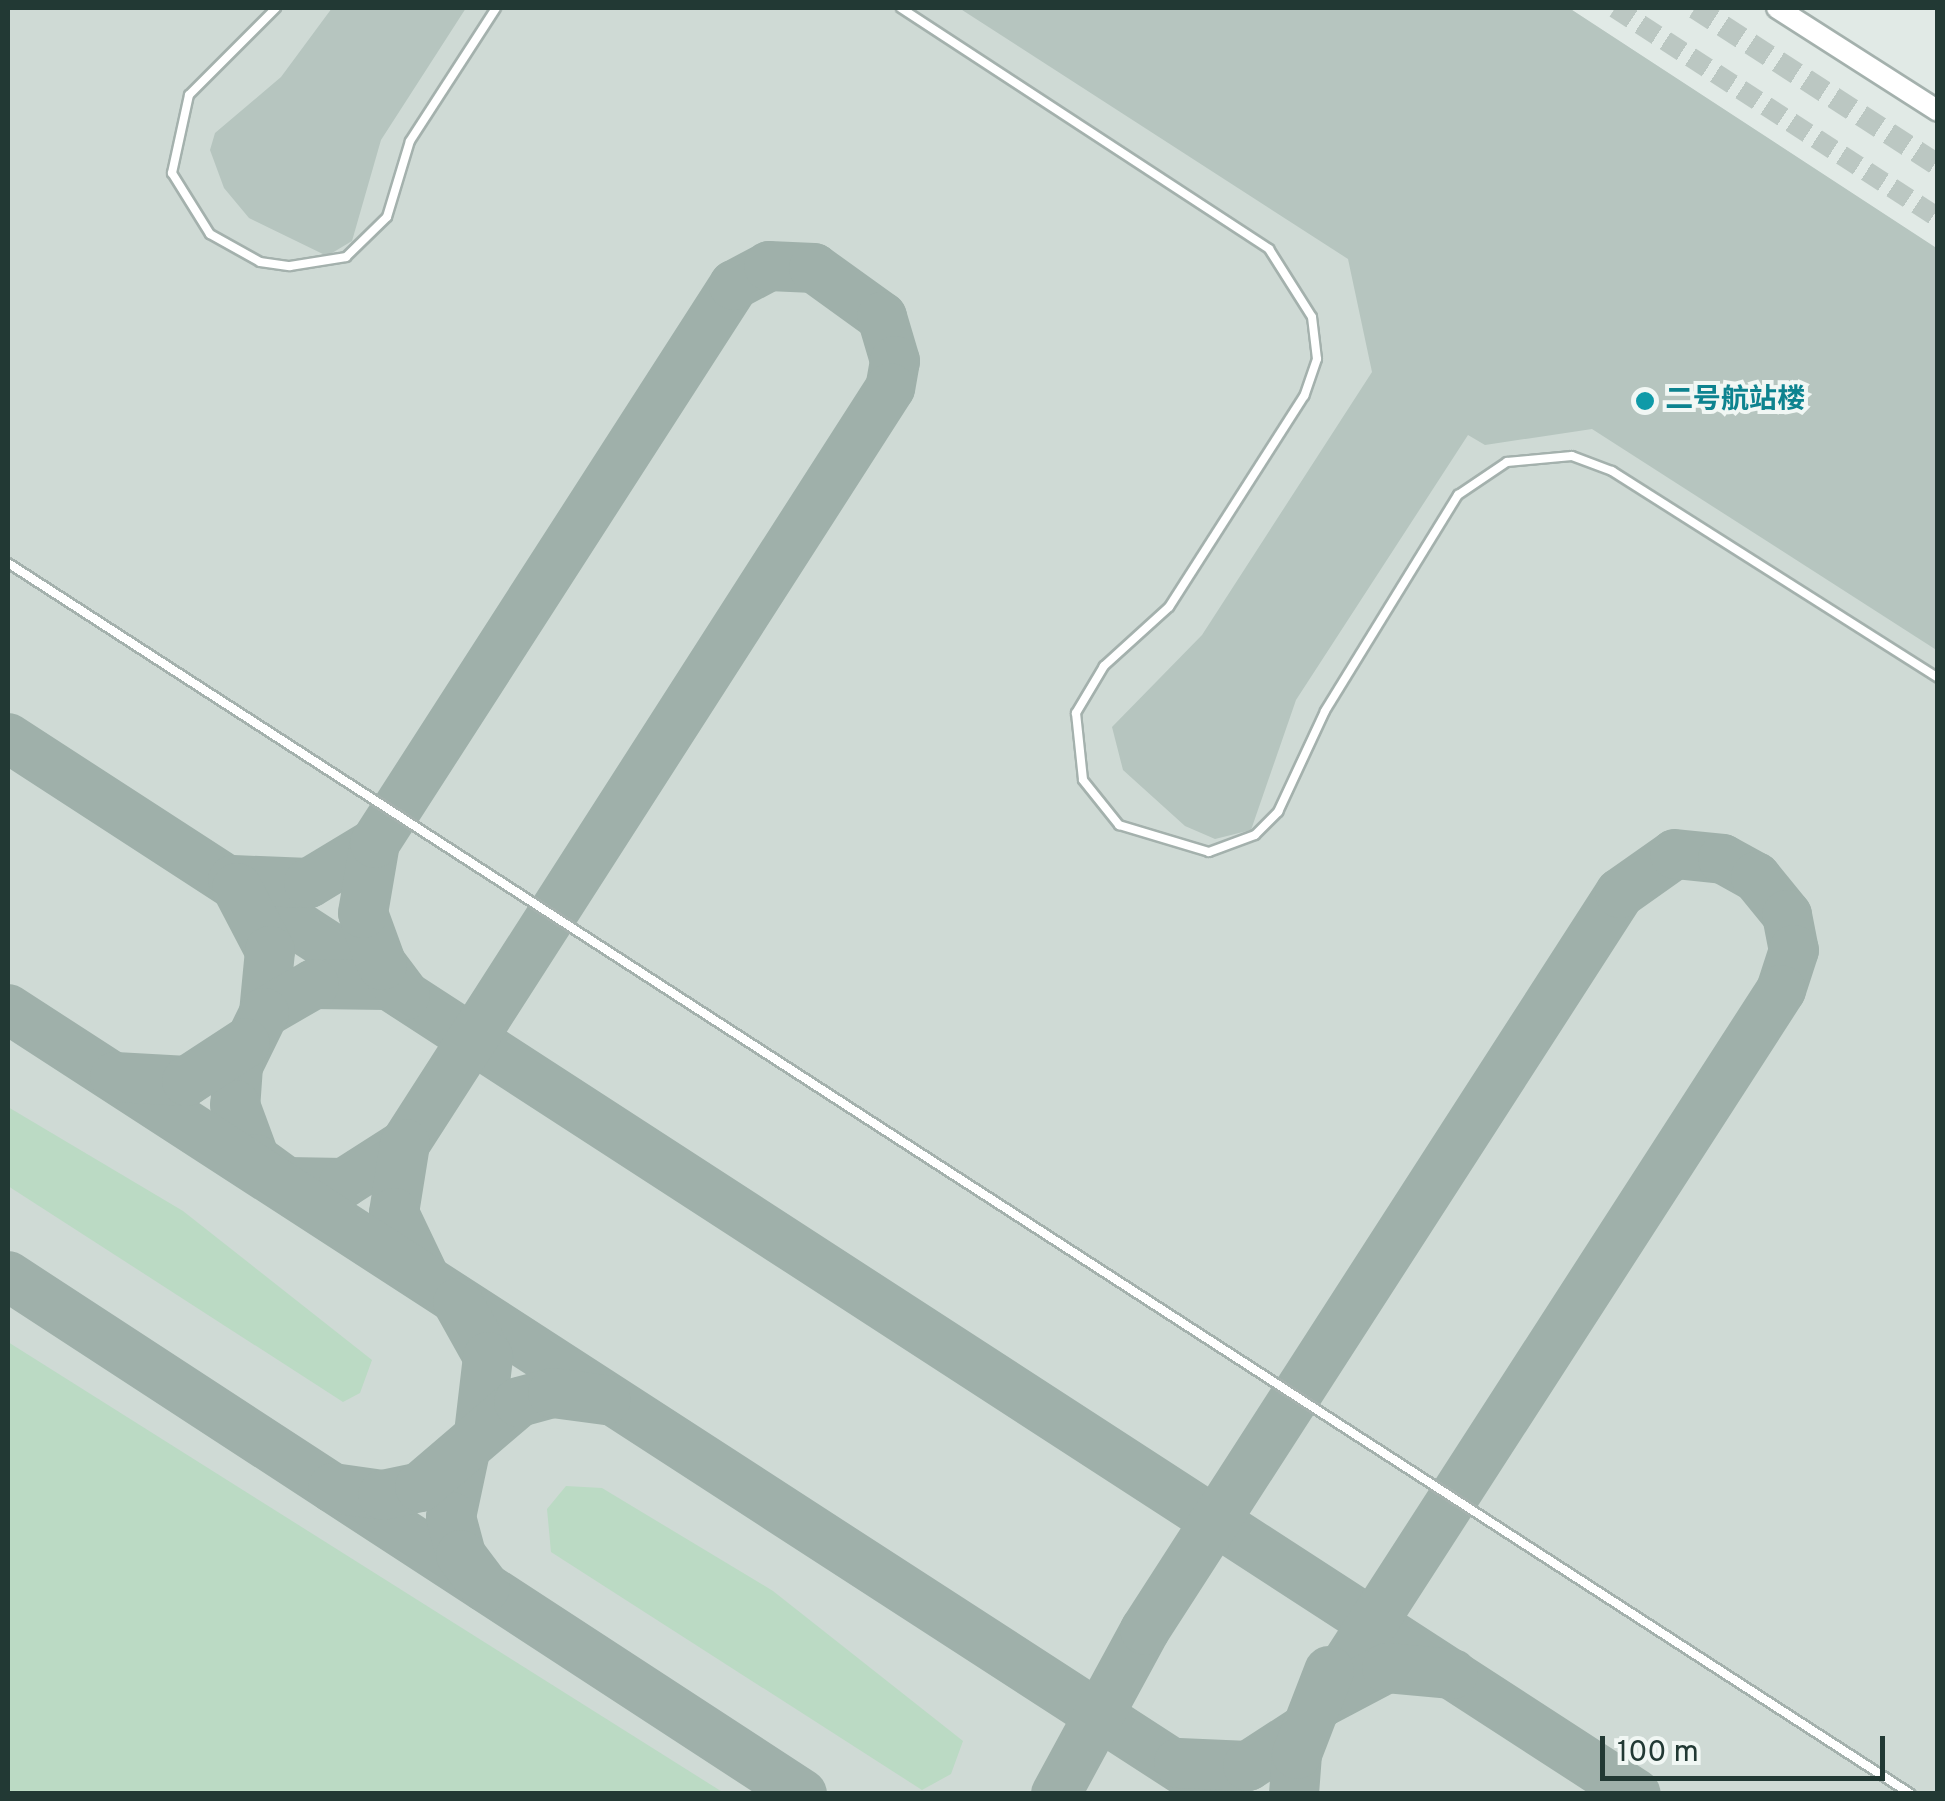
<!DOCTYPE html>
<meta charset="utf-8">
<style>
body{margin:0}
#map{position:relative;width:1945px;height:1801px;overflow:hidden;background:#e1eae6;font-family:Overpass,"Noto Sans SC",sans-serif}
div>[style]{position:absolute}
.built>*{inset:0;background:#cfdad5}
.green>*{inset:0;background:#bbdac4}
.taxiway>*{height:50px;margin:-25px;padding:0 25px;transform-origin:25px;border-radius:25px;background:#9fb0aa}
.building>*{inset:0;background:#b6c5bf}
.tertiary-tunnel>*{height:20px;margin-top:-10px;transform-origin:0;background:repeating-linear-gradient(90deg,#bbc7c2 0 20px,transparent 0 30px)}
.secondary-tunnel>*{height:22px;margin-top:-11px;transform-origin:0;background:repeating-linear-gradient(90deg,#bbc7c2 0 22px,transparent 0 33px)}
.roads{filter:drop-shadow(2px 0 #a4b1ad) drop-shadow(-2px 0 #a4b1ad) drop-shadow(0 2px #a4b1ad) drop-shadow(0 -2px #a4b1ad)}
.service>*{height:8px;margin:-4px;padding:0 4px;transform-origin:4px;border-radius:4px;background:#fff}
.tertiary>*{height:20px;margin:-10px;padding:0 10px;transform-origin:10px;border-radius:10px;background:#fff}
.dots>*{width:28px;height:28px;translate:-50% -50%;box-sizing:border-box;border:5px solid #f1f7f4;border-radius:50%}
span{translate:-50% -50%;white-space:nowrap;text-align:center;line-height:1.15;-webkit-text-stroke:8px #f1f7f4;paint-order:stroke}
.culture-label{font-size:28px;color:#0d838f;font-weight:700}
.left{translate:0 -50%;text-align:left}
.frame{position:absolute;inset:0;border:10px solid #223934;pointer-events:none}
.scale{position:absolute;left:1600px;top:1736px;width:285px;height:45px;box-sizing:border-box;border:5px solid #223934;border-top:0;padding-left:12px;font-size:30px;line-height:35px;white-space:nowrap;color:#223934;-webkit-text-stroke:8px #f1f7f4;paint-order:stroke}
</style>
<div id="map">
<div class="built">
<i style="clip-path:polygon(8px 8px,1569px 8px,1937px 249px,1937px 1793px,8px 1794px)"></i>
</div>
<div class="green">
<i style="clip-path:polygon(8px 1107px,183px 1211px,372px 1360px,360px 1393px,343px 1402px,8px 1186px)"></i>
<i style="clip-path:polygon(8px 1342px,724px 1793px,8px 1793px)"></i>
<i style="clip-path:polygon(566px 1486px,602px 1488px,773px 1591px,963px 1741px,951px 1774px,922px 1790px,551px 1552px,547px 1509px)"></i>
</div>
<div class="taxiway">
<i style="left:8px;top:738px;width:1940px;rotate:32.97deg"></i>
<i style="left:233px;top:880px;width:76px;rotate:2.3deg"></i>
<i style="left:309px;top:883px;width:77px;rotate:-31.2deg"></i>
<i style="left:237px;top:888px;width:71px;rotate:62.4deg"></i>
<i style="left:270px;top:951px;width:62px;rotate:95.5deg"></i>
<i style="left:386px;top:985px;width:72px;rotate:-179.2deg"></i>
<i style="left:314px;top:984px;width:58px;rotate:149.9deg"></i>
<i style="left:264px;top:1013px;width:59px;rotate:116.1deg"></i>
<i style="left:238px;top:1066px;width:39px;rotate:94deg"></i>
<i style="left:235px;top:1105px;width:58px;rotate:69.7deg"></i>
<i style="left:255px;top:1159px;width:39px;rotate:36deg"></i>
<i style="left:287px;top:1182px;width:57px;rotate:1deg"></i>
<i style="left:344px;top:1183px;width:72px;rotate:-32.6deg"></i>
<i style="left:405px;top:995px;width:38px;rotate:-127deg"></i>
<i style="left:382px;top:965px;width:55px;rotate:-110.1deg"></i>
<i style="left:363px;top:913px;width:71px;rotate:-80.3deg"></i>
<i style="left:375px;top:843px;width:664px;rotate:-57.24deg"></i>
<i style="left:734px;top:285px;width:40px;rotate:-28deg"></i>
<i style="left:769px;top:266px;width:45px;rotate:2.5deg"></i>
<i style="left:814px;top:268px;width:84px;rotate:35.8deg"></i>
<i style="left:882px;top:317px;width:46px;rotate:73.5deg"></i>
<i style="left:895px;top:361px;width:27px;rotate:100deg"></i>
<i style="left:890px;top:388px;width:898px;rotate:122.68deg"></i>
<i style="left:405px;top:1144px;width:70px;rotate:99.1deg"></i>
<i style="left:394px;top:1213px;width:72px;rotate:64.5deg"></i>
<i style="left:8px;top:1009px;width:1444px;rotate:32.93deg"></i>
<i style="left:115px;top:1077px;width:72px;rotate:3.2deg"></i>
<i style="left:187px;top:1081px;width:69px;rotate:-33.2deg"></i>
<i style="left:8px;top:1276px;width:948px;rotate:33.12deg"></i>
<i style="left:458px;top:1303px;width:62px;rotate:60.9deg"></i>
<i style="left:488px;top:1357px;width:78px;rotate:96.7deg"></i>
<i style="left:464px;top:1456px;width:62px;rotate:102deg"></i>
<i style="left:451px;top:1517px;width:39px;rotate:75deg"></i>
<i style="left:461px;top:1555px;width:40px;rotate:53deg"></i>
<i style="left:333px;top:1488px;width:50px;rotate:8deg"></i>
<i style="left:383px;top:1495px;width:38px;rotate:-12deg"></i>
<i style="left:420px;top:1487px;width:130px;rotate:-40.6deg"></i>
<i style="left:519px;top:1402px;width:35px;rotate:-15deg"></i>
<i style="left:553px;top:1393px;width:53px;rotate:7.5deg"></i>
<i style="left:1179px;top:1763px;width:69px;rotate:2.5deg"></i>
<i style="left:1248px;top:1766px;width:68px;rotate:-33deg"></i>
<i style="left:1056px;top:1794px;width:187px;rotate:-61.5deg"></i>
<i style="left:1145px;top:1630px;width:877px;rotate:-57.2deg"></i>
<i style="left:1620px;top:893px;width:67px;rotate:-35.3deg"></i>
<i style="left:1675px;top:854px;width:48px;rotate:5.9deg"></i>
<i style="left:1723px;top:859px;width:38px;rotate:29deg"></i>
<i style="left:1756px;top:877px;width:49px;rotate:50.8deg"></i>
<i style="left:1787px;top:915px;width:36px;rotate:79deg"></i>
<i style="left:1794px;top:950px;width:42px;rotate:108deg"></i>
<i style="left:1781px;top:990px;width:849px;rotate:122.83deg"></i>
<i style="left:1321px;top:1703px;width:75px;rotate:-27.9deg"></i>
<i style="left:1387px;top:1668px;width:66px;rotate:5.2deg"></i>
<i style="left:1294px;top:1794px;width:40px;rotate:-85.7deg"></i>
<i style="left:1297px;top:1754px;width:89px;rotate:-68.9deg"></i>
</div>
<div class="building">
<i style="clip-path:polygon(332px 8px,466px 8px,381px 140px,352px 241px,327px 256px,249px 218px,224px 188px,210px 150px,215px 133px,281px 77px)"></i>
<i style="clip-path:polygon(959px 8px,1569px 8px,1938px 249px,1938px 651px,1592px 429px,1485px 445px,1468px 435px,1296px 700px,1251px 830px,1215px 839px,1185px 826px,1123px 770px,1112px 727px,1202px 635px,1372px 372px,1348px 259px)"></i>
</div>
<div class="tertiary-tunnel">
<i style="left:1615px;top:8px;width:385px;rotate:33deg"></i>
</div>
<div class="secondary-tunnel">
<i style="left:1695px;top:8px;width:289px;rotate:32.9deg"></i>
</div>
<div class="roads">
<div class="service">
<i style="left:276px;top:8px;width:123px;rotate:135deg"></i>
<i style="left:189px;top:95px;width:80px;rotate:102.3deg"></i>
<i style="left:172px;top:173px;width:72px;rotate:58.1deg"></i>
<i style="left:210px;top:234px;width:57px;rotate:29.2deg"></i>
<i style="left:260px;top:262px;width:30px;rotate:8deg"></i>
<i style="left:290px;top:266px;width:57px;rotate:-9.1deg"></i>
<i style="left:346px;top:257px;width:57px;rotate:-44.3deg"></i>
<i style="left:387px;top:217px;width:79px;rotate:-73.2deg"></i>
<i style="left:410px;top:141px;width:158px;rotate:-57.1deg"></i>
<i style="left:901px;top:8px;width:440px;rotate:33.2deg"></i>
<i style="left:1269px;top:249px;width:80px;rotate:57.7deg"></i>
<i style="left:1312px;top:317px;width:42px;rotate:83.2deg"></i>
<i style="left:1317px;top:359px;width:39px;rotate:109deg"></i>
<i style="left:1304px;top:396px;width:250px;rotate:122.6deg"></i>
<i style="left:1169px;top:607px;width:88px;rotate:137.8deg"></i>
<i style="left:1104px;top:666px;width:55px;rotate:120.8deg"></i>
<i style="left:1076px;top:713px;width:67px;rotate:84deg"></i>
<i style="left:1083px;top:780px;width:58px;rotate:51.3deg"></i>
<i style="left:1119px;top:825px;width:94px;rotate:16.7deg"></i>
<i style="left:1209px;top:852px;width:49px;rotate:-20.3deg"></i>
<i style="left:1255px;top:835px;width:33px;rotate:-45deg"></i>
<i style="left:1278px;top:812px;width:111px;rotate:-65deg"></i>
<i style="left:1325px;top:711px;width:254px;rotate:-58.4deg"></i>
<i style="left:1458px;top:495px;width:59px;rotate:-34deg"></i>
<i style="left:1507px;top:462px;width:65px;rotate:-5.3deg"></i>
<i style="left:1572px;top:456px;width:43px;rotate:20.6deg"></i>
<i style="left:1612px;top:471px;width:386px;rotate:32.4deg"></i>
<i style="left:8px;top:563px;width:2266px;rotate:32.9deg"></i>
</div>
<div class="tertiary">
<i style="left:1777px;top:8px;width:191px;rotate:32.6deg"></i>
</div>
</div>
<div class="dots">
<i style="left:1645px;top:401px;background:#0f9aa8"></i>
</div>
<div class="culture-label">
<span class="left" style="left:1665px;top:401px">二号航站楼</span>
</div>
<div class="frame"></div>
<div class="scale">100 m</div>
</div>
